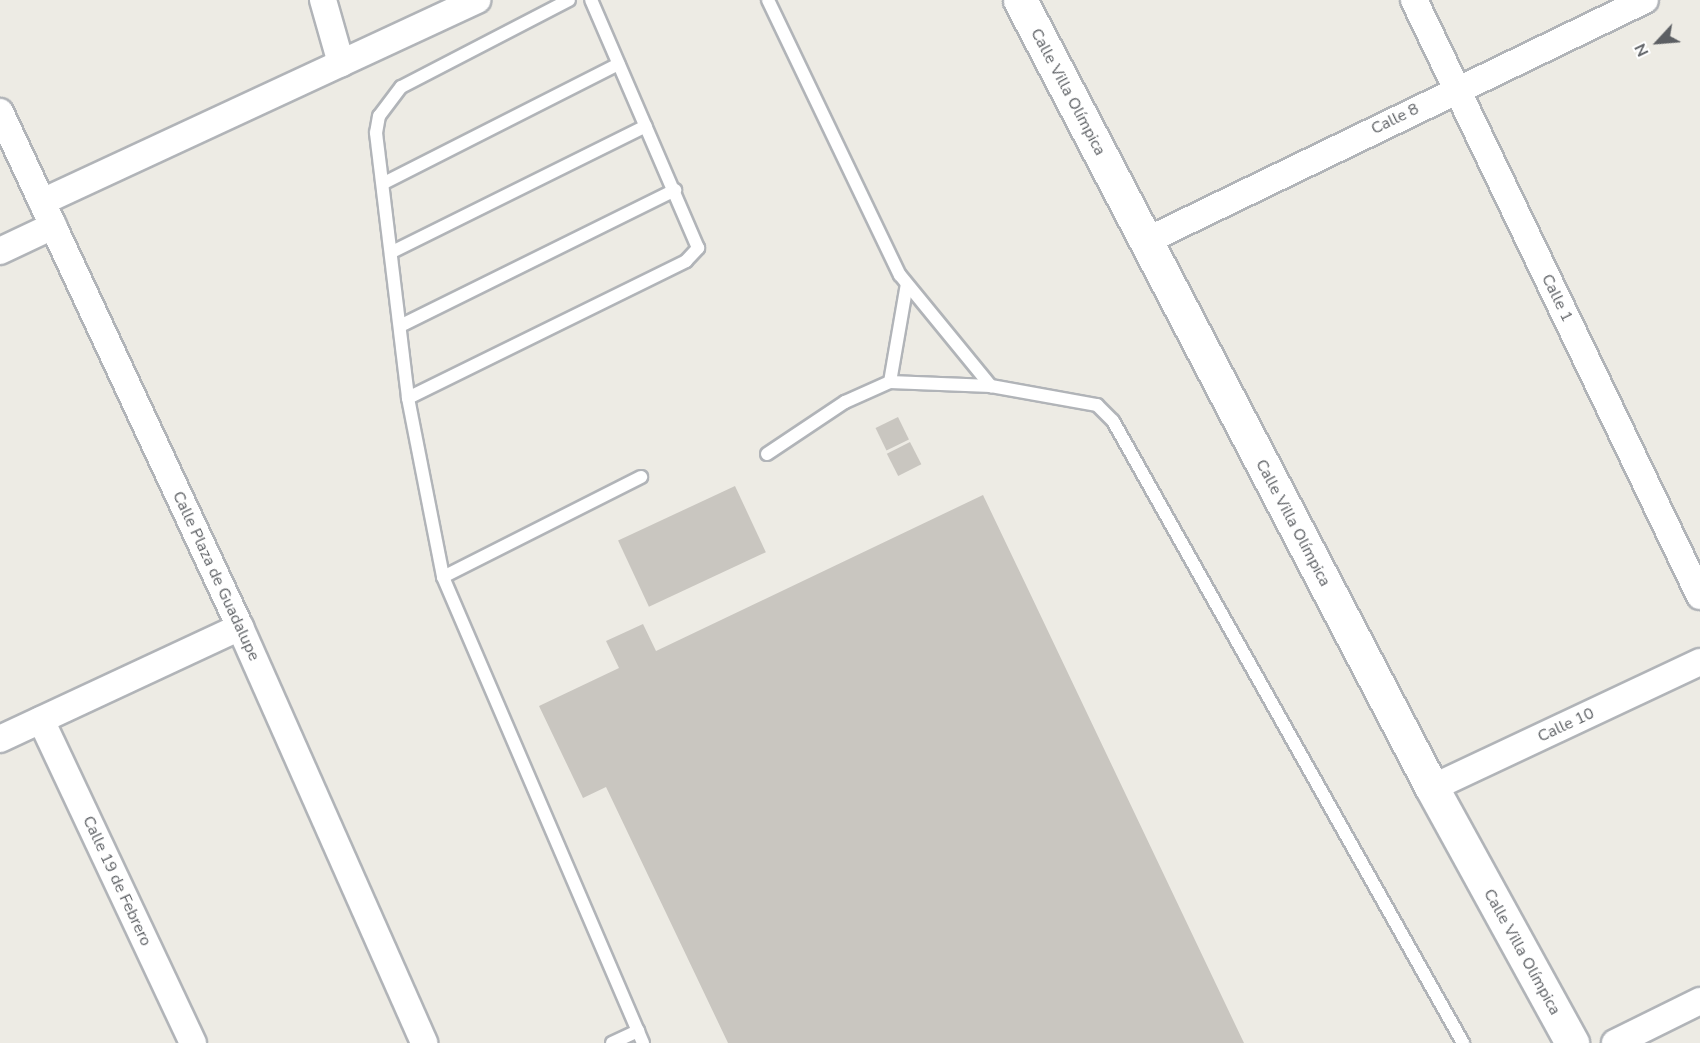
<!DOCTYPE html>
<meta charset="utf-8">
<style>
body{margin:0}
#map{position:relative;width:1700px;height:1043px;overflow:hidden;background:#edebe4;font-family:"Nunito Sans",sans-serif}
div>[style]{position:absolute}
.building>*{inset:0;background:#c9c6c0;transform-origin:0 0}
.roads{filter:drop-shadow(2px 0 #b1b4b8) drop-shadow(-2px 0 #b1b4b8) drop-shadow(0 2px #b1b4b8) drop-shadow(0 -2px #b1b4b8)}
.lane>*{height:12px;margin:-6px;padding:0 6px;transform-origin:6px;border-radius:6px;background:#fff}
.street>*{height:26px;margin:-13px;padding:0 13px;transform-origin:13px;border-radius:13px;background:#fff}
.secondary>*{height:33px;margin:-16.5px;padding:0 16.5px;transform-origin:16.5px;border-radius:16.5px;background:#fff}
span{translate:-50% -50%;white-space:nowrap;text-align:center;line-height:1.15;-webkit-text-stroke:4.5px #fff;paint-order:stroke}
.street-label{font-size:16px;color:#5c5f63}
.north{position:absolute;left:1628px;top:12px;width:60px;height:60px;-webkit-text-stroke:4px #fff;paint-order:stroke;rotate:244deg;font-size:16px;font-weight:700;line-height:24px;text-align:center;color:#5c5f63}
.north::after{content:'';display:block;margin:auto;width:21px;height:27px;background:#5c5f63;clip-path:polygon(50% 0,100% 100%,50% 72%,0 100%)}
</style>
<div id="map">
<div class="building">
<i style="left:898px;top:417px;width:25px;height:25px;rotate:64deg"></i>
<i style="left:910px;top:442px;width:25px;height:26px;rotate:63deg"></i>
<i style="left:735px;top:486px;width:73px;height:129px;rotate:65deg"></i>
<i style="clip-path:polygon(983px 495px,1027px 587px,1244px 1043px,728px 1043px,606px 787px,583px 798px,539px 706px,619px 668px,606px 641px,643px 624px,656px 651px)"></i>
</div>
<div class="roads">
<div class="lane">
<i style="left:569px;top:0;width:189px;rotate:152.6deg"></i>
<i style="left:401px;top:87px;width:36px;rotate:127deg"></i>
<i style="left:379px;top:116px;width:17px;rotate:100deg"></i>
<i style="left:376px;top:133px;width:267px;rotate:83.1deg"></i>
<i style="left:408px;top:398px;width:182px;rotate:78.9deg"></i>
<i style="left:443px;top:577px;width:507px;rotate:66.77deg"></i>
<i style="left:768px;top:0;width:305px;rotate:64.4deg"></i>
<i style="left:900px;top:275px;width:144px;rotate:50.7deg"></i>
<i style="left:384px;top:183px;width:263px;rotate:-26.9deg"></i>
<i style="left:394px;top:251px;width:281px;rotate:-26.4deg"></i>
<i style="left:400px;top:326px;width:307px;rotate:-26.3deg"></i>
<i style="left:890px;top:382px;width:99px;rotate:-80.2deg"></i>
<i style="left:408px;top:398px;width:310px;rotate:-26.2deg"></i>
<i style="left:686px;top:261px;width:18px;rotate:-47deg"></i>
<i style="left:698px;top:248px;width:270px;rotate:-113.3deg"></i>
<i style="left:767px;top:454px;width:94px;rotate:-33.7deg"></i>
<i style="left:845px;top:402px;width:49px;rotate:-24deg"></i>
<i style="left:890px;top:382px;width:101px;rotate:2.3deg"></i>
<i style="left:991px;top:386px;width:108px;rotate:10.2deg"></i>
<i style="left:1097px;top:405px;width:23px;rotate:45deg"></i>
<i style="left:1113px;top:421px;width:714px;rotate:60.63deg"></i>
<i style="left:443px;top:577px;width:222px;rotate:-26.8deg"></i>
<i style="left:612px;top:1043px;width:29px;rotate:-25deg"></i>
</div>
<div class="street">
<i style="left:323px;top:0;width:66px;rotate:74.1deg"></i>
<i style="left:1414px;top:0;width:661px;rotate:64.37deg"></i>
<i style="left:0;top:112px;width:568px;rotate:65.01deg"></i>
<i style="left:240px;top:627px;width:455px;rotate:66.1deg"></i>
<i style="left:42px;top:202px;width:480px;rotate:-24.9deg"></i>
<i style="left:1146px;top:241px;width:554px;rotate:-25.78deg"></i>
<i style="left:0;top:251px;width:59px;rotate:-25.3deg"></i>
<i style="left:41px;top:720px;width:357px;rotate:64.8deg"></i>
<i style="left:0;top:739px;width:265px;rotate:-25deg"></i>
<i style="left:1432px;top:788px;width:296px;rotate:-25.2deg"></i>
<i style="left:1615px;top:1043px;width:95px;rotate:-26.3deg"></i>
</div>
<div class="secondary">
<i style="left:1020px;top:0;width:889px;rotate:62.4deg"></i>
<i style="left:1432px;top:788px;width:291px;rotate:61.2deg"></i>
</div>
</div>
<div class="street-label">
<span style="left:1068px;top:92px;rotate:62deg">Calle Villa Olímpica</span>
<span style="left:1395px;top:119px;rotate:-26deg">Calle 8</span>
<span style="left:1557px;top:298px;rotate:64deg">Calle 1</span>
<span style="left:1293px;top:523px;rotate:62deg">Calle Villa Olímpica</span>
<span style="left:216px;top:576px;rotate:65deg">Calle Plaza de Guadalupe</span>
<span style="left:1566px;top:725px;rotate:-25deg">Calle 10</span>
<span style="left:117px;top:881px;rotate:65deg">Calle 19 de Febrero</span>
<span style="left:1522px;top:952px;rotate:61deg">Calle Villa Olímpica</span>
</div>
<div class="north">N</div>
</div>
